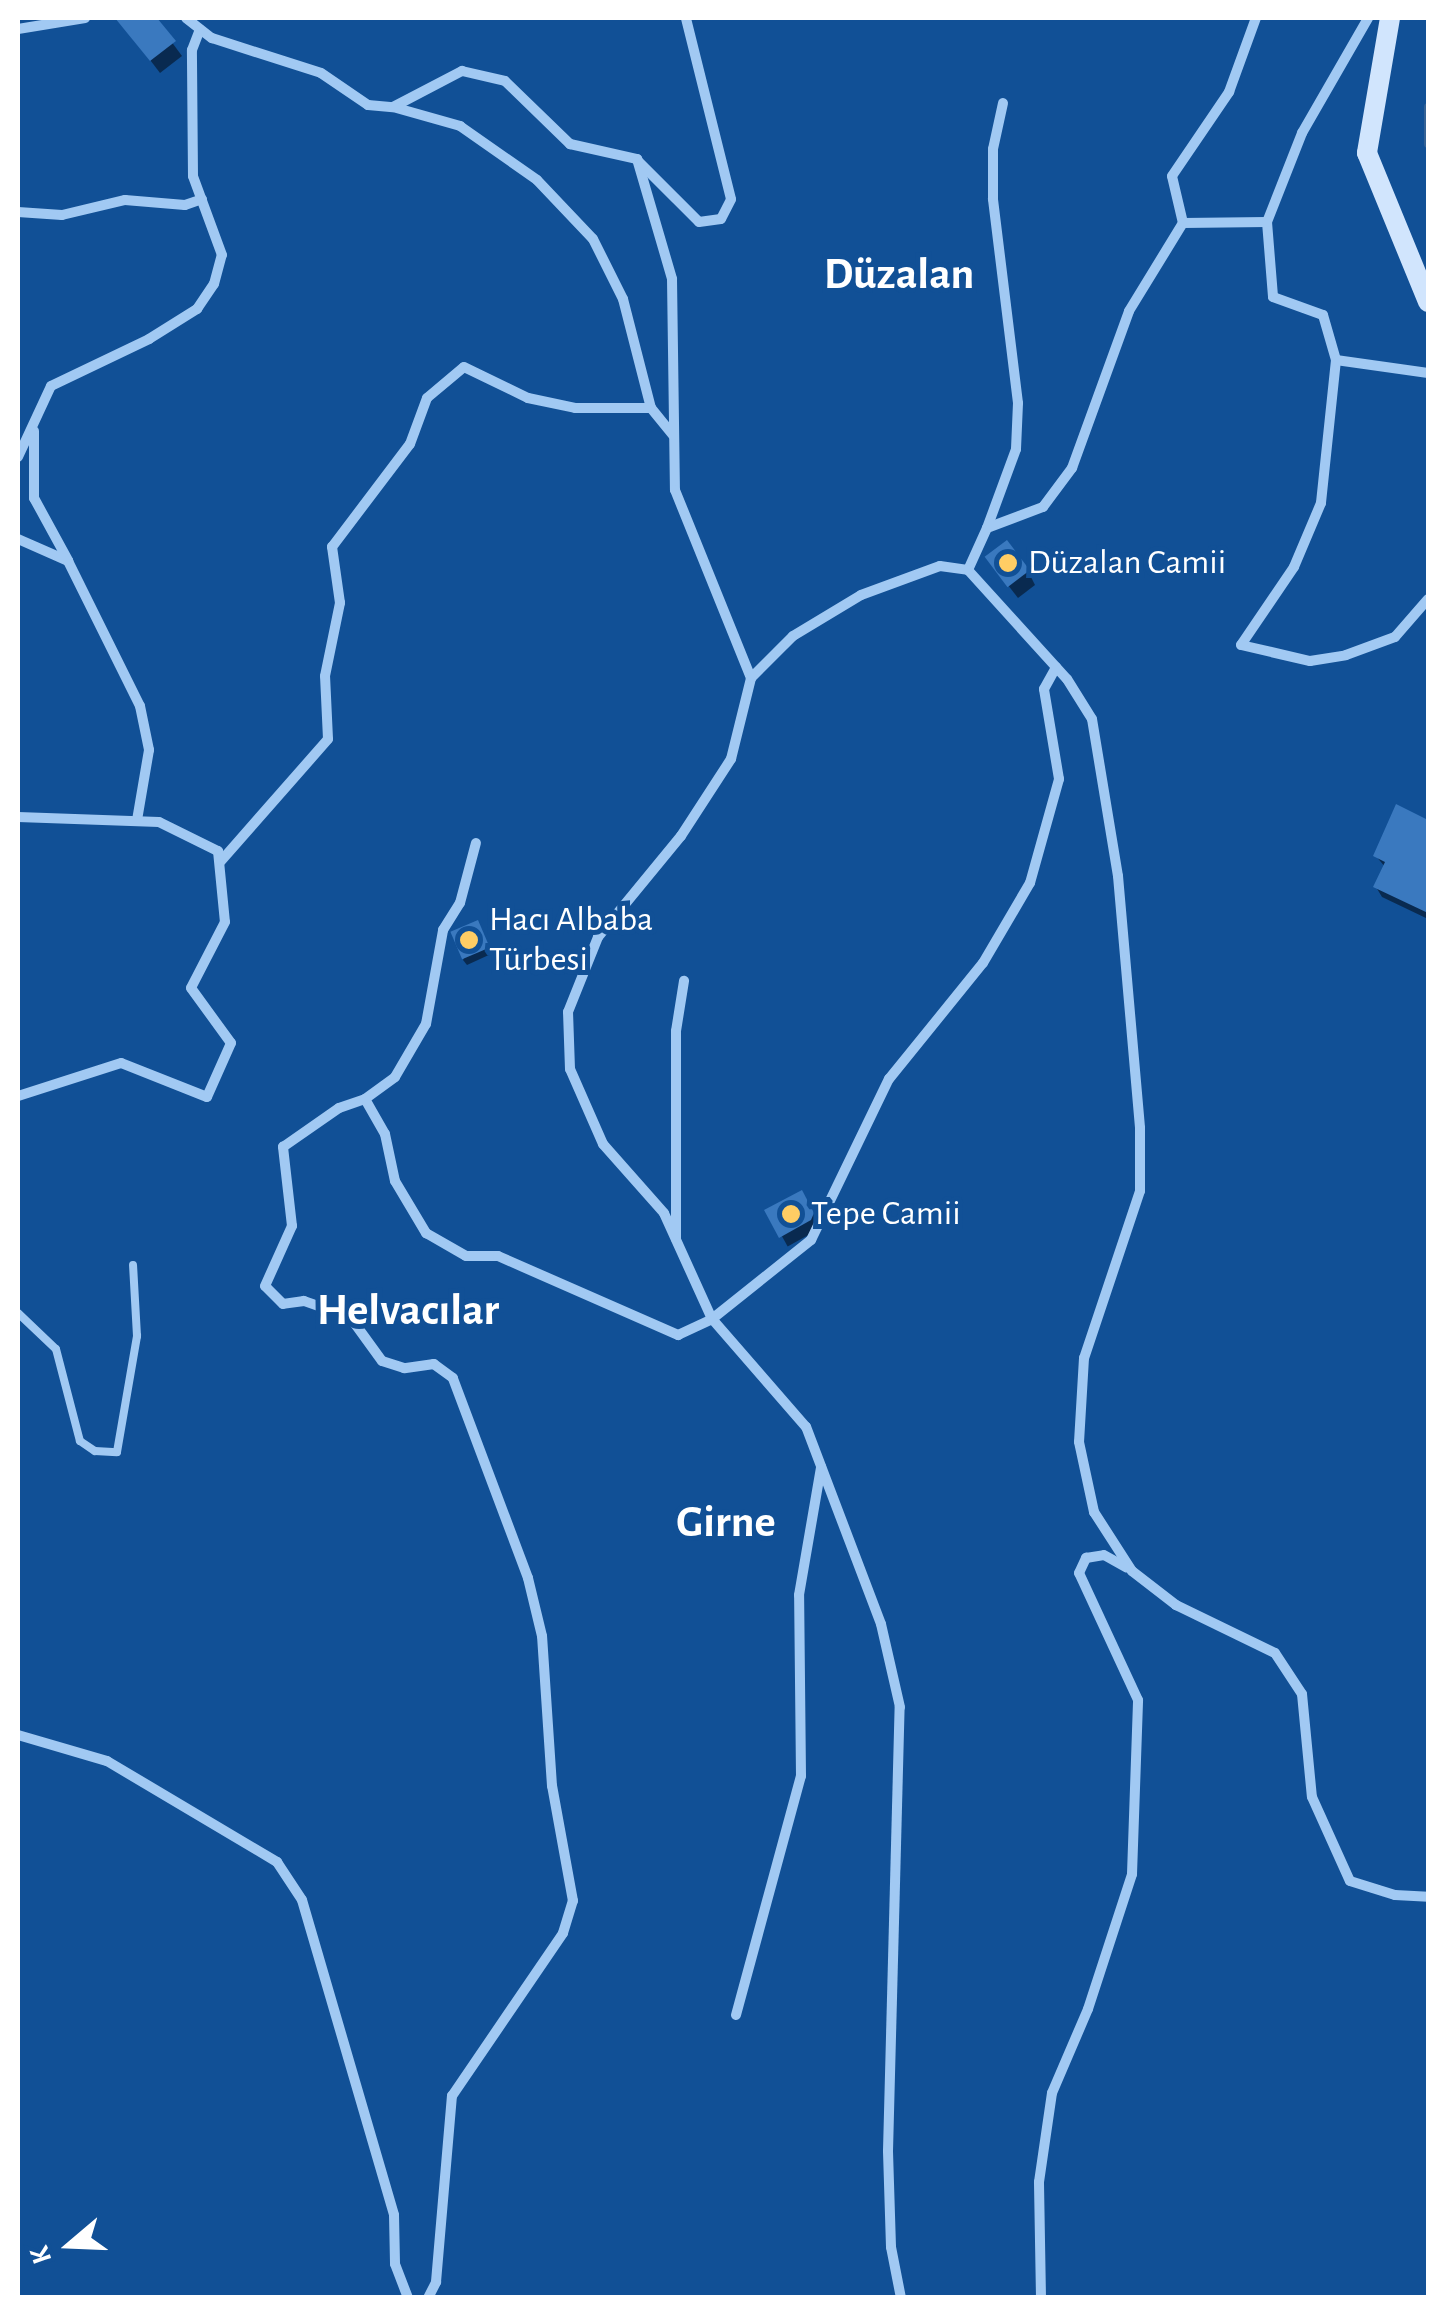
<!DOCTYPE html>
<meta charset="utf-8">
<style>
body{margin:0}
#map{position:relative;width:1446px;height:2315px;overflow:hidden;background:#115096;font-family:"Alegreya Sans",sans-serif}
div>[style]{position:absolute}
.shadow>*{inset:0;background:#0007;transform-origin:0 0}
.stream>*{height:8px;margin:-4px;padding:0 4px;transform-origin:4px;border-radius:4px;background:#356295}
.building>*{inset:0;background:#3a79bf;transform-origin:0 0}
.lane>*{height:8px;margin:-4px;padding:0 4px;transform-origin:4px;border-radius:4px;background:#a1c9f3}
.street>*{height:10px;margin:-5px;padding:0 5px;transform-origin:5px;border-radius:5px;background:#a1c9f3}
.secondary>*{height:20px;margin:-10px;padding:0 10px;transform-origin:10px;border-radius:10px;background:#d1e5fd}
.dots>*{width:28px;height:28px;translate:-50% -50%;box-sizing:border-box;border:5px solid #115096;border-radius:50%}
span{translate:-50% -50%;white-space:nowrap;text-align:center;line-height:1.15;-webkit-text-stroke:10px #115096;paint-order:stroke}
.poi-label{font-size:35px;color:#fff}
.left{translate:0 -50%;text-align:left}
.district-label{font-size:45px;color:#fff;font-weight:700}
.frame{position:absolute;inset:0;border:20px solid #fff;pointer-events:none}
.north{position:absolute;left:20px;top:2195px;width:100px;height:100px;-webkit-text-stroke:8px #115096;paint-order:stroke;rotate:251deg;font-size:28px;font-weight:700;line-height:40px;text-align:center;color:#fff}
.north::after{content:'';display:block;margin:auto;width:35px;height:45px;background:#fff;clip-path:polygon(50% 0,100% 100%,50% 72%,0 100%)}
</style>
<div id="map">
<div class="shadow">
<i style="clip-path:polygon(130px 18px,154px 18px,182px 56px,160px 73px,122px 23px)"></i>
<i style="clip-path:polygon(997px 571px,1028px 571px,1035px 585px,1018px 598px)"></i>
<i style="clip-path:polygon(1397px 808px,1428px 822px,1428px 919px,1382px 897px,1376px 887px,1385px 867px,1376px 856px)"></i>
<i style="clip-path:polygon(480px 929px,491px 954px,467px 965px,463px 960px)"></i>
<i style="left:802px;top:1194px;width:39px;height:38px;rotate:61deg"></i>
</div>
<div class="stream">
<i style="left:1428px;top:107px;width:37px;rotate:90deg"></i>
</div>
<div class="building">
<i style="clip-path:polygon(115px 18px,157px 18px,176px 41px,150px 61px)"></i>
<i style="left:1007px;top:540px;width:38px;height:28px;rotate:53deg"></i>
<i style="clip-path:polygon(1396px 804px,1428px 820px,1428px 913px,1373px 887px,1385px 862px,1373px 856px)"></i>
<i style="left:478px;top:920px;width:30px;height:30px;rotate:67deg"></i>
<i style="clip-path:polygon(802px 1190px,814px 1213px,811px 1220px,779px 1238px,764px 1210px)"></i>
</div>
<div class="lane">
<i style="left:18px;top:1313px;width:52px;rotate:43.5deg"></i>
<i style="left:56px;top:1349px;width:95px;rotate:75.4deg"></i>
<i style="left:80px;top:1441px;width:18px;rotate:34deg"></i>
<i style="left:95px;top:1451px;width:22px;rotate:3deg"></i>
<i style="left:117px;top:1452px;width:118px;rotate:-80.2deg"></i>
<i style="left:137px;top:1336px;width:71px;rotate:-93.2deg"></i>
</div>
<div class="street">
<i style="left:186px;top:18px;width:33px;rotate:38deg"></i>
<i style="left:212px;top:38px;width:114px;rotate:17.8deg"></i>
<i style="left:321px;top:73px;width:57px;rotate:34.2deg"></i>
<i style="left:368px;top:105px;width:25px;rotate:5deg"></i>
<i style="left:393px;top:107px;width:78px;rotate:-27.6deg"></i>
<i style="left:462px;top:71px;width:44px;rotate:13.1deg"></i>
<i style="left:505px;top:81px;width:91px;rotate:44.1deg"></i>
<i style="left:570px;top:144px;width:69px;rotate:12.6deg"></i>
<i style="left:637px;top:159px;width:125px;rotate:73.7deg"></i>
<i style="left:672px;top:279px;width:211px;rotate:89.2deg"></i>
<i style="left:675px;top:490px;width:203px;rotate:68deg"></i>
<i style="left:18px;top:29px;width:68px;rotate:-9.3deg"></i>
<i style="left:393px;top:107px;width:70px;rotate:15.8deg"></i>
<i style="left:460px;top:126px;width:94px;rotate:35deg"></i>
<i style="left:537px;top:180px;width:81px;rotate:46.5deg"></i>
<i style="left:593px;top:239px;width:67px;rotate:63.4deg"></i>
<i style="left:623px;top:299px;width:113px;rotate:75.6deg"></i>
<i style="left:651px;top:408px;width:35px;rotate:51deg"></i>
<i style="left:638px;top:161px;width:86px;rotate:45deg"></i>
<i style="left:699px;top:222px;width:22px;rotate:-8deg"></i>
<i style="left:721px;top:219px;width:22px;rotate:-63deg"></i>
<i style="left:731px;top:199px;width:187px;rotate:-104deg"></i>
<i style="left:18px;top:212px;width:44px;rotate:3.9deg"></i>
<i style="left:62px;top:215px;width:65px;rotate:-13.4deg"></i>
<i style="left:125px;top:200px;width:60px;rotate:4.8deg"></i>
<i style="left:185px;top:205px;width:18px;rotate:-19deg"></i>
<i style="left:1267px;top:222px;width:75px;rotate:85.4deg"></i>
<i style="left:1273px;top:297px;width:53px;rotate:19.8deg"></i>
<i style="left:1323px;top:315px;width:47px;rotate:73.9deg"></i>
<i style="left:1336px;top:360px;width:144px;rotate:96deg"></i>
<i style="left:1321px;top:503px;width:69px;rotate:112.9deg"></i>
<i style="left:1294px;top:567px;width:94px;rotate:124.2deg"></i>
<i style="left:1241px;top:645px;width:71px;rotate:13.1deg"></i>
<i style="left:1310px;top:661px;width:36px;rotate:-9deg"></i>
<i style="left:1346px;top:655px;width:52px;rotate:-20.2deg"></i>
<i style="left:1395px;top:637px;width:50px;rotate:-49deg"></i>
<i style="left:1183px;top:223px;width:48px;rotate:-103.2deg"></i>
<i style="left:1172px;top:176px;width:102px;rotate:-55.8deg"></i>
<i style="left:1229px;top:92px;width:79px;rotate:-70deg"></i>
<i style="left:1336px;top:360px;width:93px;rotate:8deg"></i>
<i style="left:34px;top:431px;width:67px;rotate:90deg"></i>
<i style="left:34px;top:498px;width:71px;rotate:61.3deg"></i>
<i style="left:18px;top:457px;width:78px;rotate:-65.1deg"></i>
<i style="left:51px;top:386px;width:109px;rotate:-25.6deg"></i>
<i style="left:149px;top:339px;width:57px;rotate:-32deg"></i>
<i style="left:197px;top:309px;width:30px;rotate:-56deg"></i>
<i style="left:214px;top:284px;width:30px;rotate:-75deg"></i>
<i style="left:222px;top:255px;width:84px;rotate:-110.2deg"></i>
<i style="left:193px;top:176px;width:126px;rotate:-90.5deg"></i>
<i style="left:192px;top:50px;width:22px;rotate:-69deg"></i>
<i style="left:987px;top:528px;width:84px;rotate:-69.8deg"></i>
<i style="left:1016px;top:449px;width:46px;rotate:-87.5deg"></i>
<i style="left:1018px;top:403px;width:206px;rotate:-97deg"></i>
<i style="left:993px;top:199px;width:50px;rotate:-90deg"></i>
<i style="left:993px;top:149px;width:47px;rotate:-77.7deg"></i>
<i style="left:18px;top:539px;width:55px;rotate:23.7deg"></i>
<i style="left:68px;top:561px;width:162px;rotate:63.6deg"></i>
<i style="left:140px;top:706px;width:45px;rotate:78.4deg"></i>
<i style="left:149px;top:750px;width:71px;rotate:99.7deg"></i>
<i style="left:968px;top:570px;width:46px;rotate:-65.7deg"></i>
<i style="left:987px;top:528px;width:60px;rotate:-20.6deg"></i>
<i style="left:1043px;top:507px;width:49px;rotate:-53.4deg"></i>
<i style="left:1072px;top:468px;width:167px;rotate:-70deg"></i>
<i style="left:1129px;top:311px;width:103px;rotate:-58.5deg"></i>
<i style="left:1183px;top:223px;width:84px;rotate:-0.7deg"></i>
<i style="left:1267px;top:222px;width:96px;rotate:-68.5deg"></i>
<i style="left:1302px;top:133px;width:133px;rotate:-60.1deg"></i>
<i style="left:18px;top:817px;width:141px;rotate:2deg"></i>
<i style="left:159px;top:822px;width:66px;rotate:26.2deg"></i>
<i style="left:218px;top:851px;width:71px;rotate:84.4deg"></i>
<i style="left:225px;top:922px;width:74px;rotate:117.3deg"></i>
<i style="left:191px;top:988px;width:68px;rotate:54deg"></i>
<i style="left:231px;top:1043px;width:59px;rotate:114deg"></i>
<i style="left:207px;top:1097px;width:92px;rotate:-158.4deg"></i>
<i style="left:121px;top:1063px;width:108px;rotate:162.2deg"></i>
<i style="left:221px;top:861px;width:162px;rotate:-48.7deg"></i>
<i style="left:328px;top:739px;width:63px;rotate:-92.7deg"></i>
<i style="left:325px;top:676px;width:75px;rotate:-78.4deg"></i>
<i style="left:340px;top:603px;width:57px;rotate:-98.1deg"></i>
<i style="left:332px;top:547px;width:129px;rotate:-52.9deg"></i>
<i style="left:410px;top:444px;width:49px;rotate:-69.7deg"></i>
<i style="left:427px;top:398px;width:48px;rotate:-40deg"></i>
<i style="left:464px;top:367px;width:71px;rotate:25.8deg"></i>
<i style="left:528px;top:398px;width:48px;rotate:12deg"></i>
<i style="left:575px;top:408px;width:76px"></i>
<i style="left:365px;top:1099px;width:37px;rotate:-36deg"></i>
<i style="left:395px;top:1077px;width:61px;rotate:-59.7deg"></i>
<i style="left:426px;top:1024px;width:96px;rotate:-79.7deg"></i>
<i style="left:443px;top:930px;width:32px;rotate:-58deg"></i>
<i style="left:460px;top:903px;width:62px;rotate:-75.1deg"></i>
<i style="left:676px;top:1239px;width:208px;rotate:-90deg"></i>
<i style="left:676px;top:1031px;width:51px;rotate:-80.9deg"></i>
<i style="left:18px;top:1735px;width:93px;rotate:16.3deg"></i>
<i style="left:107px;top:1761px;width:198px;rotate:30.7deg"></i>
<i style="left:277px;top:1862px;width:45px;rotate:56.7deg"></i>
<i style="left:302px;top:1900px;width:328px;rotate:73.7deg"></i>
<i style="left:394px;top:2215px;width:49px;rotate:88.8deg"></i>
<i style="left:395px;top:2264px;width:36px;rotate:69deg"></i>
<i style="left:736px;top:2015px;width:248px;rotate:-74.8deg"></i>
<i style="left:801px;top:1776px;width:181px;rotate:-90.6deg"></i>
<i style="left:799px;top:1595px;width:130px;rotate:-80.2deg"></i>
<i style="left:428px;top:2298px;width:18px;rotate:-63deg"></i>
<i style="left:436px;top:2282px;width:187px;rotate:-85.1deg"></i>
<i style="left:452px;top:2096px;width:197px;rotate:-55.7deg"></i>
<i style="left:563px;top:1933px;width:34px;rotate:-73deg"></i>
<i style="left:573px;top:1901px;width:117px;rotate:-100.3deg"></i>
<i style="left:552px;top:1786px;width:150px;rotate:-93.8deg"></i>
<i style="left:542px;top:1636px;width:60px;rotate:-103.6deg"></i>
<i style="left:528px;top:1578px;width:214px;rotate:-110.6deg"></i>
<i style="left:453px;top:1378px;width:24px;rotate:-144deg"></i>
<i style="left:434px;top:1364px;width:30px;rotate:172deg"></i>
<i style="left:404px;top:1368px;width:23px;rotate:-162deg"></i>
<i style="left:382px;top:1361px;width:54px;rotate:-126deg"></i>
<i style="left:350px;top:1317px;width:49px;rotate:-160.8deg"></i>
<i style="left:304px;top:1301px;width:21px;rotate:172deg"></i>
<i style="left:283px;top:1304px;width:25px;rotate:-135deg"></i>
<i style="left:265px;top:1286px;width:66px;rotate:-65.8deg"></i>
<i style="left:292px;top:1226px;width:80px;rotate:-96.5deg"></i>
<i style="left:283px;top:1147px;width:68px;rotate:-34.9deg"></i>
<i style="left:339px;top:1108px;width:28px;rotate:-19deg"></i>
<i style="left:365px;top:1099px;width:40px;rotate:60.3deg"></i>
<i style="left:385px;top:1134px;width:48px;rotate:78deg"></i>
<i style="left:395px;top:1181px;width:61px;rotate:59.2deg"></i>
<i style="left:426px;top:1233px;width:46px;rotate:29.9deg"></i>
<i style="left:466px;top:1256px;width:32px"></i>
<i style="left:498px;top:1256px;width:197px;rotate:23.7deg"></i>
<i style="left:678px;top:1335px;width:38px;rotate:-25deg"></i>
<i style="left:712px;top:1319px;width:127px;rotate:-38.6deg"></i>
<i style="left:811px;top:1240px;width:179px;rotate:-64.2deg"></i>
<i style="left:889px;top:1079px;width:149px;rotate:-51deg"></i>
<i style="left:983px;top:963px;width:93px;rotate:-59.6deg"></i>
<i style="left:1030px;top:883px;width:108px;rotate:-74.4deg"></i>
<i style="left:1059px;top:779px;width:91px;rotate:-99.5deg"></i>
<i style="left:1044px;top:689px;width:25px;rotate:-61deg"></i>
<i style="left:901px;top:2298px;width:52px;rotate:-101.1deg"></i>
<i style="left:891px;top:2247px;width:96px;rotate:-91.8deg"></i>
<i style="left:888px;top:2151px;width:444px;rotate:-88.5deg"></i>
<i style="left:900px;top:1707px;width:85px;rotate:-102.9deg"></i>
<i style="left:881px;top:1624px;width:211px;rotate:-110.8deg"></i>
<i style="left:806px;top:1427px;width:143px;rotate:-131deg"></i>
<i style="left:712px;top:1319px;width:116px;rotate:-114.4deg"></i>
<i style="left:664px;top:1213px;width:92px;rotate:-131.5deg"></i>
<i style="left:603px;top:1144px;width:82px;rotate:-113.7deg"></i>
<i style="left:570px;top:1069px;width:57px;rotate:-92deg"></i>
<i style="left:568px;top:1012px;width:81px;rotate:-68.2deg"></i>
<i style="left:598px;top:937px;width:131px;rotate:-50.6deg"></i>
<i style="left:681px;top:836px;width:92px;rotate:-57deg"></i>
<i style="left:731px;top:759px;width:83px;rotate:-76.1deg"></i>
<i style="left:751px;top:678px;width:59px;rotate:-45deg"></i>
<i style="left:793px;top:636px;width:79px;rotate:-31.1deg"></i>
<i style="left:861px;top:595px;width:84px;rotate:-20.2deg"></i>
<i style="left:940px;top:566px;width:28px;rotate:8deg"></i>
<i style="left:968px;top:570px;width:147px;rotate:47.8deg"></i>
<i style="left:1067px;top:679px;width:47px;rotate:58deg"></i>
<i style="left:1092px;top:719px;width:159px;rotate:80.6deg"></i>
<i style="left:1118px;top:876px;width:253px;rotate:85deg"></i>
<i style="left:1140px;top:1128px;width:63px;rotate:90deg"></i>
<i style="left:1140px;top:1191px;width:176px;rotate:108.5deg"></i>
<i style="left:1084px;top:1358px;width:84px;rotate:93.4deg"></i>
<i style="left:1079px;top:1442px;width:72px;rotate:77.9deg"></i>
<i style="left:1094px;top:1512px;width:70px;rotate:57.2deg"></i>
<i style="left:1132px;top:1571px;width:56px;rotate:37.7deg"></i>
<i style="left:1176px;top:1605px;width:110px;rotate:25.9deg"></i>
<i style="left:1275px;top:1653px;width:49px;rotate:56.6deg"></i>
<i style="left:1302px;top:1694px;width:103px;rotate:84.5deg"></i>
<i style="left:1312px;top:1797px;width:92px;rotate:65.7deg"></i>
<i style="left:1350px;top:1881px;width:47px;rotate:17.3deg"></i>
<i style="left:1395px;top:1895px;width:33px;rotate:3deg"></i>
<i style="left:1041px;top:2298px;width:116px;rotate:-91deg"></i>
<i style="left:1039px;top:2182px;width:90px;rotate:-81.7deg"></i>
<i style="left:1052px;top:2093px;width:91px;rotate:-66.8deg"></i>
<i style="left:1088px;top:2009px;width:142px;rotate:-71.9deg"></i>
<i style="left:1132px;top:1874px;width:174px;rotate:-88deg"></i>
<i style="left:1138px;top:1700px;width:140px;rotate:-114.9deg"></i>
<i style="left:1079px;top:1573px;width:17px;rotate:-65deg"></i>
<i style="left:1086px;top:1558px;width:18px;rotate:-9deg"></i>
<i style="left:1104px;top:1555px;width:26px;rotate:29deg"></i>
</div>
<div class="secondary">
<i style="left:1390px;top:18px;width:137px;rotate:99.7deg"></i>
<i style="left:1367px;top:153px;width:161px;rotate:67.7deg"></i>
</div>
<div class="dots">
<i style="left:1008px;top:563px;background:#ffcd64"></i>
<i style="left:469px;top:940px;background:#ffcd64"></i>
<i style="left:791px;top:1214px;background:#ffcd64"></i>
</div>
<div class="poi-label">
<span class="left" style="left:1028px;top:563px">Düzalan Camii</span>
<span class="left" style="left:489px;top:940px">Hacı Albaba<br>Türbesi</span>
<span class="left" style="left:811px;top:1214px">Tepe Camii</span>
</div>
<div class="district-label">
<span style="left:899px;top:275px">Düzalan</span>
<span style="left:408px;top:1311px">Helvacılar</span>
<span style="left:726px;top:1523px">Girne</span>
</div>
<div class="frame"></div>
<div class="north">K</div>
</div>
